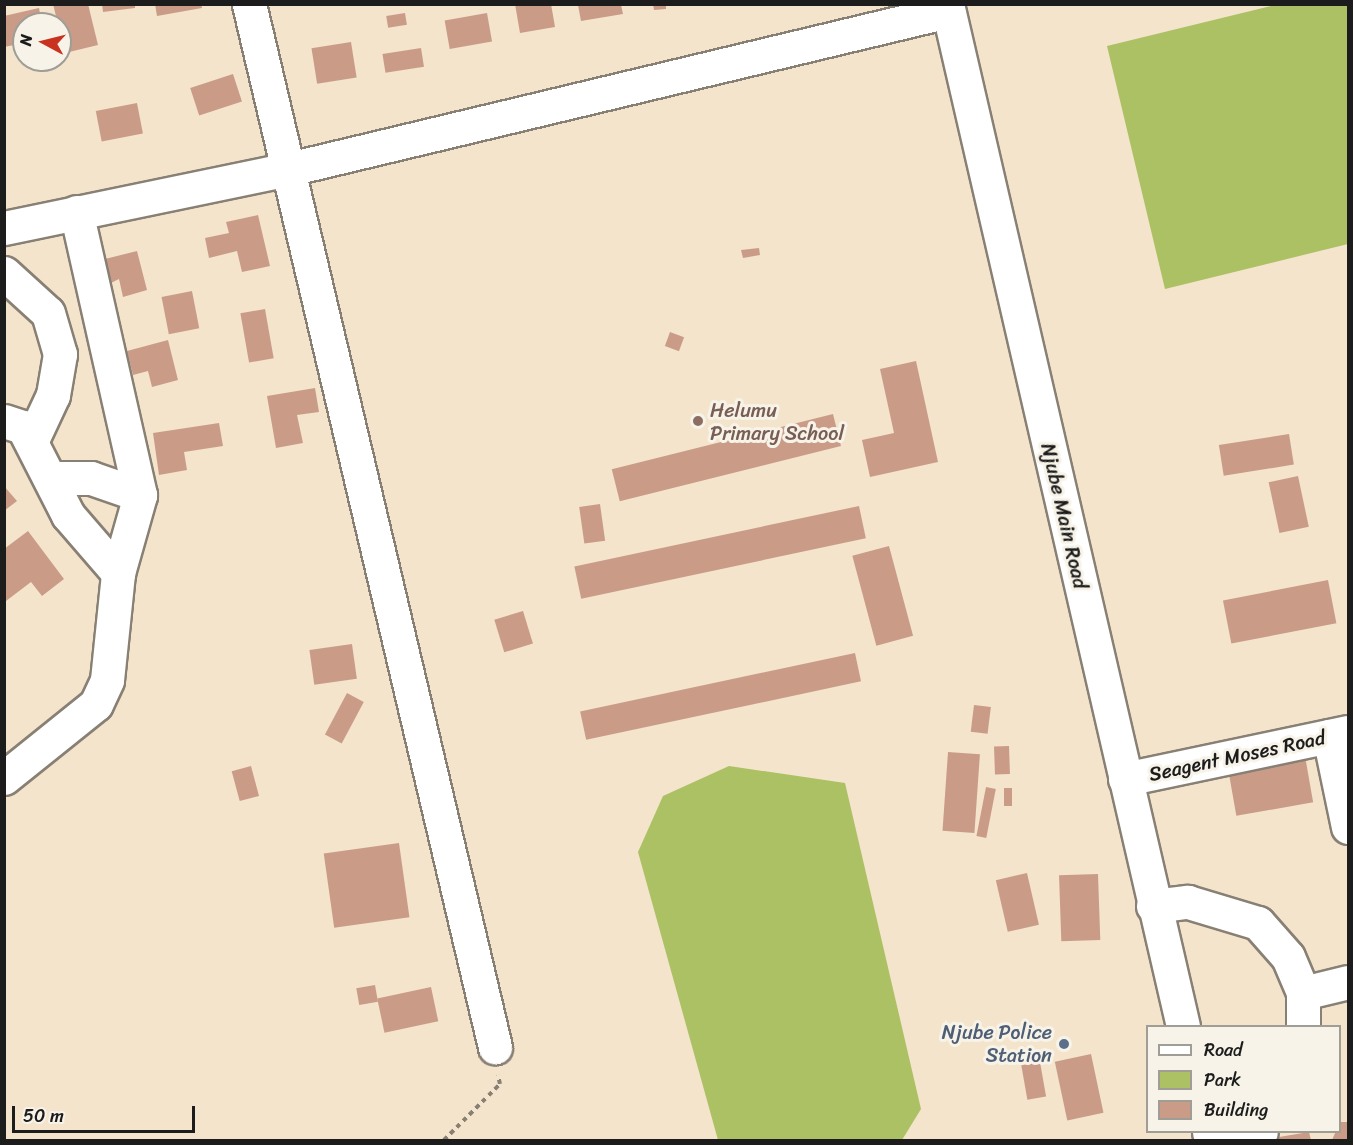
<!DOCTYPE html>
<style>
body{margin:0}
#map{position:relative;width:1353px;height:1145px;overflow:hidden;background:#f4e4cc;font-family:Sriracha,sans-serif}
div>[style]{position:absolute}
.green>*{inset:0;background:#acc064}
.building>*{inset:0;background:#ca9c88;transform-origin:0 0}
.path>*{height:4px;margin-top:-2px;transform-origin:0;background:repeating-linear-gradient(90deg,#888074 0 4.5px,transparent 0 9px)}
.roads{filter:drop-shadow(2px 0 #888074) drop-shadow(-2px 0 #888074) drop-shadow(0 2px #888074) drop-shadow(0 -2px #888074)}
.minor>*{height:33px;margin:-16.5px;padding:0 16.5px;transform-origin:16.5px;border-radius:16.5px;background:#fff}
.dots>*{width:16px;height:16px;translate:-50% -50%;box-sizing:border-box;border:3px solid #f7f3e8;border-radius:50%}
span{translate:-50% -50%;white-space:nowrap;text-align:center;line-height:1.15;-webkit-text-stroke:6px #f7f3e8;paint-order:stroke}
.education-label{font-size:20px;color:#785e54}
.left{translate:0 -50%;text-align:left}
.street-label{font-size:20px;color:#1c1c1c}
.service-label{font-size:20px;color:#4e5e75}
.right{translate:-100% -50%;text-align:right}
.frame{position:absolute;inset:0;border:6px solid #1c1c1c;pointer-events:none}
.legend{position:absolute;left:1146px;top:1025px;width:195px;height:108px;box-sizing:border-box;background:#f7f3e8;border:2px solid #9f9d96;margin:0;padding:8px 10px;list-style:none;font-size:18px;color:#1c1c1c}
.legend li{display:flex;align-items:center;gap:12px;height:30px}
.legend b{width:30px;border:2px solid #9f9d96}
.north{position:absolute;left:12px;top:12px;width:60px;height:60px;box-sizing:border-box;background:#f7f3e8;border:2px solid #9f9d96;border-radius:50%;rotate:277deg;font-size:16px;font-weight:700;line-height:24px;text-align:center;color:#1c1c1c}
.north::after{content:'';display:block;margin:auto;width:21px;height:27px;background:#c8321e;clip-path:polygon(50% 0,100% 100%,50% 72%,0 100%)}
.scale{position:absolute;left:12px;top:1106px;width:183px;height:27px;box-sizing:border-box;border:3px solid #1c1c1c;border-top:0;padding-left:8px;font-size:18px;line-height:21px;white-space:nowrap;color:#1c1c1c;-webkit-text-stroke:4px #f7f3e8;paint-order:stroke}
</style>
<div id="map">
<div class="green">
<i style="clip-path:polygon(1275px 5px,1348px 5px,1348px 244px,1165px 289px,1107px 46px)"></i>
<i style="clip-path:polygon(729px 766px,845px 783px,921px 1109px,902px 1140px,718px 1140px,638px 852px,663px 796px)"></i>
</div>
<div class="building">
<i style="clip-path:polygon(53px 4px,88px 4px,98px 45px,65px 53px)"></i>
<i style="clip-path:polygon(102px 4px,135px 4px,135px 8px,103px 12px)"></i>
<i style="clip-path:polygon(155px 4px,201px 4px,202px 8px,157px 16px)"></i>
<i style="clip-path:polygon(515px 4px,551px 4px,555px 27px,520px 33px)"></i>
<i style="clip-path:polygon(653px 4px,666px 4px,666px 9px,654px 10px)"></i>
<i style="clip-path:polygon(578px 5px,621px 5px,623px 14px,581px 21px)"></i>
<i style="clip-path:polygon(39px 8px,42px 24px,24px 24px,24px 43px,4px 47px,4px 16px)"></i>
<i style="left:405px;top:13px;width:12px;height:19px;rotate:81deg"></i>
<i style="left:487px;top:13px;width:29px;height:43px;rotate:80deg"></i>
<i style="left:351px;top:42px;width:36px;height:40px;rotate:81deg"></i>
<i style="left:421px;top:48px;width:19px;height:39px;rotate:81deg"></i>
<i style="left:233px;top:74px;width:29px;height:45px;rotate:72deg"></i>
<i style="left:137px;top:103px;width:31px;height:42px;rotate:79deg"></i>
<i style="clip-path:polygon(258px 215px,270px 266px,242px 272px,237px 251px,209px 258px,205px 238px,229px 233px,226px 222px)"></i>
<i style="clip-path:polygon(759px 248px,760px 255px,743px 258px,741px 250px)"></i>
<i style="clip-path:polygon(137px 251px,147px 290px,123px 297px,119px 279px,103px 287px,97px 261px)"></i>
<i style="left:192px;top:291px;width:38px;height:31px;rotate:79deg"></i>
<i style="left:265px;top:309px;width:50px;height:25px;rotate:80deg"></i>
<i style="left:670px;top:332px;width:15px;height:15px;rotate:20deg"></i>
<i style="clip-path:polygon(168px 340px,178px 380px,152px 387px,148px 371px,133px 375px,127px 351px)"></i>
<i style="clip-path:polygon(916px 361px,938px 462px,870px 477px,862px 440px,894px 433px,880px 369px)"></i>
<i style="clip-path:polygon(315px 388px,319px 412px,297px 415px,303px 443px,276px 448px,267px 396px)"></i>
<i style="left:833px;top:414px;width:33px;height:228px;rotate:76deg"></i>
<i style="clip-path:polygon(219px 423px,223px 446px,184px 452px,187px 470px,159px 475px,153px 433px)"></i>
<i style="left:1289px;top:434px;width:31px;height:71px;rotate:81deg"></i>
<i style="left:1298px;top:476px;width:52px;height:30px;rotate:78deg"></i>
<i style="clip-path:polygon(4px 486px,17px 501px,4px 511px)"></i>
<i style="left:600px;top:504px;width:37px;height:21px;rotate:82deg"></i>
<i style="left:859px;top:506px;width:33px;height:291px;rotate:78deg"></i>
<i style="clip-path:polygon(28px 531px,64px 579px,42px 596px,31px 582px,6px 601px,4px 549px)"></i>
<i style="left:889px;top:546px;width:93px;height:38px;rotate:75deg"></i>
<i style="left:1328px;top:580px;width:44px;height:107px;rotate:79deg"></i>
<i style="left:523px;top:611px;width:34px;height:30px;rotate:73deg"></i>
<i style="left:352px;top:644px;width:35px;height:43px;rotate:82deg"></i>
<i style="left:855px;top:653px;width:29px;height:281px;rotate:78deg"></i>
<i style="left:347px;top:693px;width:19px;height:47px;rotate:28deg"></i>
<i style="left:974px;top:705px;width:17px;height:27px;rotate:7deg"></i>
<i style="left:1009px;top:746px;width:28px;height:15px;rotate:88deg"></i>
<i style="left:948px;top:752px;width:32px;height:79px;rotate:4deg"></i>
<i style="left:1305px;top:756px;width:47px;height:78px;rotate:80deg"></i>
<i style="left:251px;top:766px;width:31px;height:20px;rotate:75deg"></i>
<i style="left:986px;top:787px;width:10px;height:50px;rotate:11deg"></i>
<i style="left:1004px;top:788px;width:8px;height:18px"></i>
<i style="left:399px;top:843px;width:75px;height:76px;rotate:82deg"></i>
<i style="left:1027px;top:873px;width:53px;height:32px;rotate:77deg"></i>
<i style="left:1098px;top:874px;width:66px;height:39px;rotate:88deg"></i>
<i style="left:375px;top:985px;width:17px;height:19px;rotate:80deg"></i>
<i style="left:431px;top:987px;width:35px;height:55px;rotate:78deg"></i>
<i style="left:1091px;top:1054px;width:60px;height:37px;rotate:78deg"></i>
<i style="left:1040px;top:1062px;width:35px;height:19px;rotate:80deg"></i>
<i style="clip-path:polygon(1340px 1122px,1348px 1122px,1348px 1140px,1332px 1140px)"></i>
<i style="clip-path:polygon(1309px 1132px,1311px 1140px,1279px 1140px,1279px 1137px)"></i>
</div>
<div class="path">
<i style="left:444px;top:1140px;width:79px;rotate:-45deg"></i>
<i style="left:500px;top:1084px;width:9px;rotate:-103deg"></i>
</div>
<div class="roads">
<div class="minor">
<i style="left:249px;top:4px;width:1072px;rotate:76.73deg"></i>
<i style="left:947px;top:4px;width:1049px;rotate:77deg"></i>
<i style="left:4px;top:228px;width:291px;rotate:-11.7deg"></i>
<i style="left:289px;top:169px;width:678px;rotate:-13.48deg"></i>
<i style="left:4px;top:273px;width:59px;rotate:42.3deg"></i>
<i style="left:48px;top:313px;width:43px;rotate:73.7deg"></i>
<i style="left:60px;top:354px;width:42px;rotate:99.7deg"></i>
<i style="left:53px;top:395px;width:50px;rotate:115deg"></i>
<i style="left:4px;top:421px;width:20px;rotate:18deg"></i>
<i style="left:23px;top:427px;width:99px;rotate:62.9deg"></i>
<i style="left:68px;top:515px;width:77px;rotate:49.2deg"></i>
<i style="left:50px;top:478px;width:41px"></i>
<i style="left:91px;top:478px;width:52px;rotate:19.1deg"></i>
<i style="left:1329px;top:736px;width:93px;rotate:78.2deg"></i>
<i style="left:4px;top:778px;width:118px;rotate:-38.8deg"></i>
<i style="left:96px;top:704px;width:26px;rotate:-65deg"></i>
<i style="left:107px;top:680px;width:108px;rotate:-84.1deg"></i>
<i style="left:118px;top:573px;width:81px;rotate:-74.2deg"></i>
<i style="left:140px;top:495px;width:290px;rotate:-102.7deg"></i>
<i style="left:1125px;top:779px;width:228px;rotate:-11.9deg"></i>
<i style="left:1153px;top:906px;width:35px;rotate:-7deg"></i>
<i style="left:1188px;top:902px;width:73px;rotate:16.7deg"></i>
<i style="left:1258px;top:923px;width:45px;rotate:48.6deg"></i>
<i style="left:1288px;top:957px;width:39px;rotate:67deg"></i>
<i style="left:1303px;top:993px;width:33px;rotate:90deg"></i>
<i style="left:1303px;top:993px;width:46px;rotate:-13.7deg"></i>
<i style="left:1209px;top:1132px;width:8px;rotate:76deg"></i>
<i style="left:1238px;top:1140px;width:24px;rotate:-19deg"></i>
</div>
</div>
<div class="dots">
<i style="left:698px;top:421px;background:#8d6e63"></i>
<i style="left:1064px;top:1044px;background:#5c6f8a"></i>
</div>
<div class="education-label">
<span class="left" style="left:710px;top:422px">Helumu<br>Primary School</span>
</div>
<div class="street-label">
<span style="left:1064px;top:516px;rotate:77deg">Njube Main Road</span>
<span style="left:1237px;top:756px;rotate:-12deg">Seagent Moses Road</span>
</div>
<div class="service-label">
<span class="right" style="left:1052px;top:1044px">Njube Police<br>Station</span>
</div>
<div class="frame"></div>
<ul class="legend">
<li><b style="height:8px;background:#fff"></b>Road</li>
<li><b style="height:16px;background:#acc064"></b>Park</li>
<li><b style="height:16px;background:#ca9c88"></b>Building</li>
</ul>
<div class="north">N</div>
<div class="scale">50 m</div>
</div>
